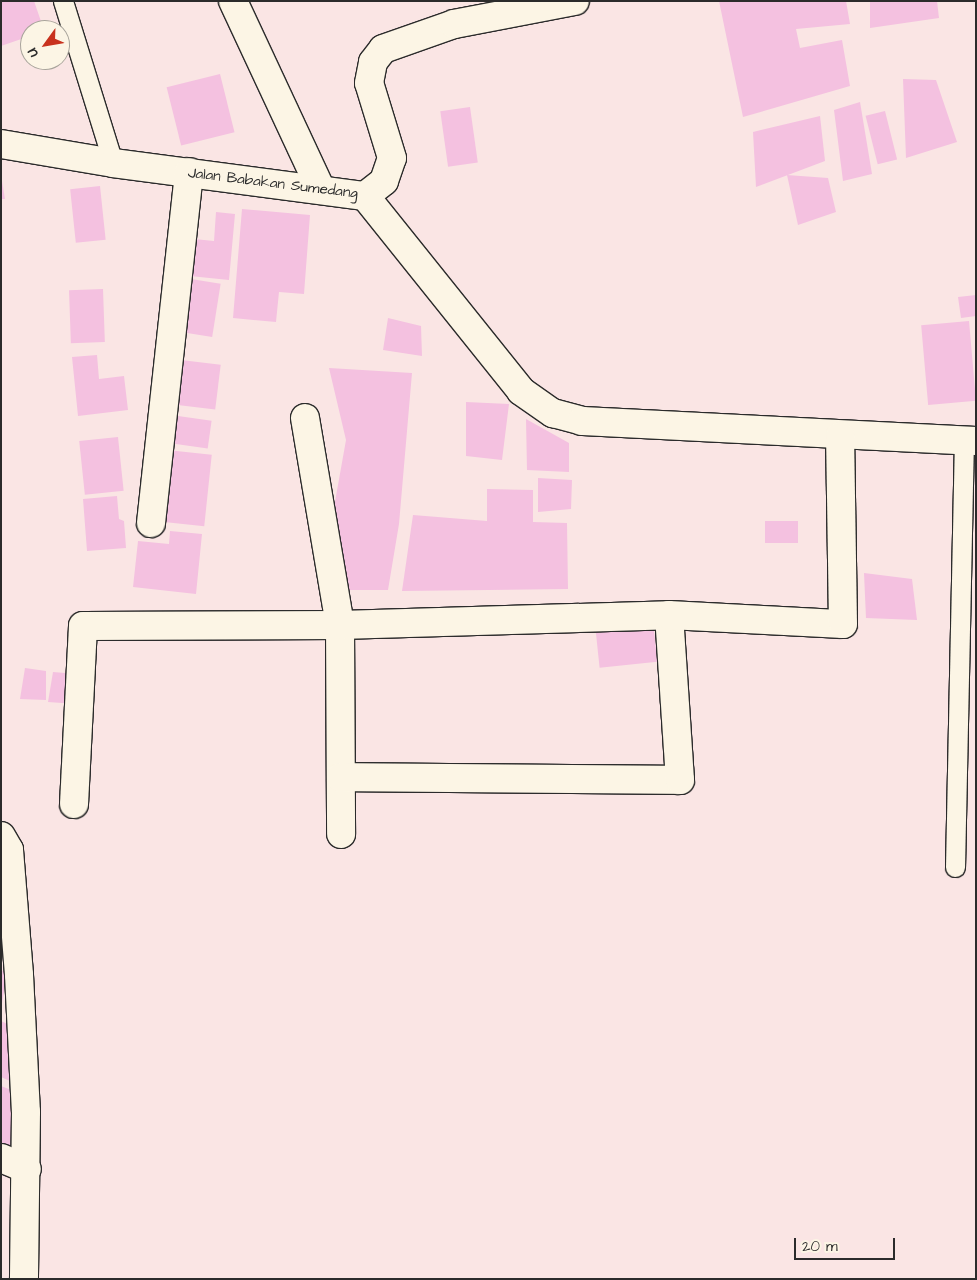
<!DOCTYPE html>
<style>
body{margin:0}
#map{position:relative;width:977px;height:1280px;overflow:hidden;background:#fae5e4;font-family:"Architects Daughter",sans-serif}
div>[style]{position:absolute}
.building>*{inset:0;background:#f4c1e0;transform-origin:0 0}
.roads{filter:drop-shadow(1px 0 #2b2b2b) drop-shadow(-1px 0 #2b2b2b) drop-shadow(0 1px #2b2b2b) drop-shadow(0 -1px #2b2b2b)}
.lane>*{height:19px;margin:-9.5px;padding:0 9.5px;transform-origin:9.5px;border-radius:9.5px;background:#fcf5e5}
.street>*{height:28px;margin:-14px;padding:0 14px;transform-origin:14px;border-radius:14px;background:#fcf5e5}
span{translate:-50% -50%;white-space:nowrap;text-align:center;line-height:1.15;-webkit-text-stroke:5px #fcf5e5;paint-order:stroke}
.street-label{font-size:15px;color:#2b2b2b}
.frame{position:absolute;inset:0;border:2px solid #2b2b2b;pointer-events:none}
.north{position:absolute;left:20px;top:20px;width:50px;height:50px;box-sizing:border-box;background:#fcf5e5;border:1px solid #a8a49b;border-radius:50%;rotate:238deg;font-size:14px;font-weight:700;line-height:20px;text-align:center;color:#2b2b2b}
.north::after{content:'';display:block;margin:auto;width:18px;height:22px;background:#c8321e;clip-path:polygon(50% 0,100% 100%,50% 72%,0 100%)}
.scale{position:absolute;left:794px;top:1238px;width:101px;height:22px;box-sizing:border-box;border:2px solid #2b2b2b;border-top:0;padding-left:6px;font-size:15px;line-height:18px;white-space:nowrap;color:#2b2b2b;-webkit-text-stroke:4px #fcf5e5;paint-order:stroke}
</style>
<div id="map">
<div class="building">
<i style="clip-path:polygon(1px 1px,34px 1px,44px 30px,30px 30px,30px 36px,1px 46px)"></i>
<i style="clip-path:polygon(719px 1px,846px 1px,850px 24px,796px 29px,800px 48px,842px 40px,850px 86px,743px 117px)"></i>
<i style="clip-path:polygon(870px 1px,937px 1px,939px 18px,870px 28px)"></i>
<i style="left:220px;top:74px;width:60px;height:55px;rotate:76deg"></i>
<i style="clip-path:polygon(903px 79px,936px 80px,957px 142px,906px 158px)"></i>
<i style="clip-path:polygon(860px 102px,872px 174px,843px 181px,834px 110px)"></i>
<i style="left:470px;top:107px;width:56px;height:30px;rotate:82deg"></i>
<i style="left:885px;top:111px;width:50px;height:20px;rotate:76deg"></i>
<i style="clip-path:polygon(820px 116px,825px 161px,756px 187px,753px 132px)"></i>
<i style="clip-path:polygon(1px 175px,5px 199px,1px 199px)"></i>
<i style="clip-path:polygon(787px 175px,828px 178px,836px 212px,798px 225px)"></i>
<i style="left:100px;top:186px;width:54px;height:30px;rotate:84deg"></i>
<i style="clip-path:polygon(242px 209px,310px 215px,304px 294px,279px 292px,276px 322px,233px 318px)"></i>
<i style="clip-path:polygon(216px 212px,235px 214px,229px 280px,180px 275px,184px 238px,214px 241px)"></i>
<i style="left:191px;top:279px;width:30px;height:54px;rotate:9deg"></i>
<i style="left:103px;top:289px;width:53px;height:34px;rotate:88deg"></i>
<i style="clip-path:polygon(976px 295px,976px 316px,961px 318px,958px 297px)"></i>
<i style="clip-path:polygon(388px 318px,421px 326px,422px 356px,383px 350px)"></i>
<i style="left:969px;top:321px;width:80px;height:48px;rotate:85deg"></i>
<i style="clip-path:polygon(97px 355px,99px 379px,124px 376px,128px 410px,78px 416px,72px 357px)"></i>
<i style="left:181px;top:360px;width:40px;height:45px;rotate:7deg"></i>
<i style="clip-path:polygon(329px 368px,412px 373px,399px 524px,388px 590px,342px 590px,333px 513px,346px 440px)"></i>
<i style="clip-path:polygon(466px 402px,509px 404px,502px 460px,466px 456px)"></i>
<i style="left:171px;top:415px;width:41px;height:28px;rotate:8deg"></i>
<i style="clip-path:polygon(526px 419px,569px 443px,569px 472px,527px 470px)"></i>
<i style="left:118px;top:437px;width:54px;height:39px;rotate:84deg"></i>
<i style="left:167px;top:450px;width:45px;height:72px;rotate:6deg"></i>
<i style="clip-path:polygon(538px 478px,572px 480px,571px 509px,538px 512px)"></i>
<i style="clip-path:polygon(487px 489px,533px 490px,533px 522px,567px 523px,568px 589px,402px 591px,413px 515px,487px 521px)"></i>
<i style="clip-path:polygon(117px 496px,119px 519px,124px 521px,126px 548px,87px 551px,83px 499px)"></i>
<i style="left:765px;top:521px;width:33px;height:22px"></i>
<i style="clip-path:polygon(170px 531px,202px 534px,196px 594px,133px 587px,138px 541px,169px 544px)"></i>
<i style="clip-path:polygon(864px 573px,912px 579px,917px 620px,866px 618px)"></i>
<i style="left:653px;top:621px;width:41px;height:58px;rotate:84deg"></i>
<i style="clip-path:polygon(25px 668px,46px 671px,46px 700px,20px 699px)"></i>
<i style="clip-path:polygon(53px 672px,77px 674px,76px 704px,48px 702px)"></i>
<i style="clip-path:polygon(1px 970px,7px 973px,2px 1003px,1px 1003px)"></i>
<i style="clip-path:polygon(1px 1021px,18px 1029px,10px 1081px,1px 1077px)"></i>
<i style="clip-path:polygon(1px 1086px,19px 1093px,16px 1149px,1px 1144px)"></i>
</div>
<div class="roads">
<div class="lane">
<i style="left:63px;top:1px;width:170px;rotate:72.8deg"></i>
<i style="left:955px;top:867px;width:425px;rotate:-88.8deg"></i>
</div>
<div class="street">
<i style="left:233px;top:1px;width:208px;rotate:65deg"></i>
<i style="left:1px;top:144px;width:114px;rotate:9.6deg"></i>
<i style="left:113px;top:163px;width:254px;rotate:7.5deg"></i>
<i style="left:365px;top:196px;width:24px;rotate:-38deg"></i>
<i style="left:384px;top:181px;width:24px;rotate:-71deg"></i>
<i style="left:392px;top:158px;width:78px;rotate:-107deg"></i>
<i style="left:369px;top:83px;width:21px;rotate:-79deg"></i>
<i style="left:373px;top:62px;width:16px;rotate:-52deg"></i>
<i style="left:383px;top:49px;width:75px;rotate:-19.4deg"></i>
<i style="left:454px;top:24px;width:123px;rotate:-10.8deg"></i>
<i style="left:365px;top:196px;width:250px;rotate:51.3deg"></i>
<i style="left:521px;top:391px;width:39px;rotate:35deg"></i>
<i style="left:553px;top:413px;width:30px;rotate:15deg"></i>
<i style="left:582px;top:421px;width:395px;rotate:2.9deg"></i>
<i style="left:305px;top:418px;width:210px;rotate:80.4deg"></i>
<i style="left:340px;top:625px;width:209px;rotate:89.7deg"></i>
<i style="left:151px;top:523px;width:353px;rotate:-83.8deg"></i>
<i style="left:341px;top:777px;width:339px;rotate:0.5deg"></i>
<i style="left:680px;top:780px;width:165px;rotate:-93.8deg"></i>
<i style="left:74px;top:804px;width:178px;rotate:-87.1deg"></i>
<i style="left:83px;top:626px;width:257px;rotate:-0.2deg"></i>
<i style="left:340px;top:625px;width:329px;rotate:-1.7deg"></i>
<i style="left:669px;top:615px;width:174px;rotate:3deg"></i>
<i style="left:843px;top:624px;width:188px;rotate:-90.9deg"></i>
<i style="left:1px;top:836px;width:16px;rotate:60deg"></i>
<i style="left:9px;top:850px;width:125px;rotate:85.4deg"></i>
<i style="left:19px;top:975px;width:137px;rotate:87.1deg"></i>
<i style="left:26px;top:1112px;width:167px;rotate:90.7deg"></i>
<i style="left:1px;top:1158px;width:28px;rotate:23deg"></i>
</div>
</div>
<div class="street-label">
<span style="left:273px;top:183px;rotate:7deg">Jalan Babakan Sumedang</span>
</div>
<div class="frame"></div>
<div class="north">U</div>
<div class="scale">20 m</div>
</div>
